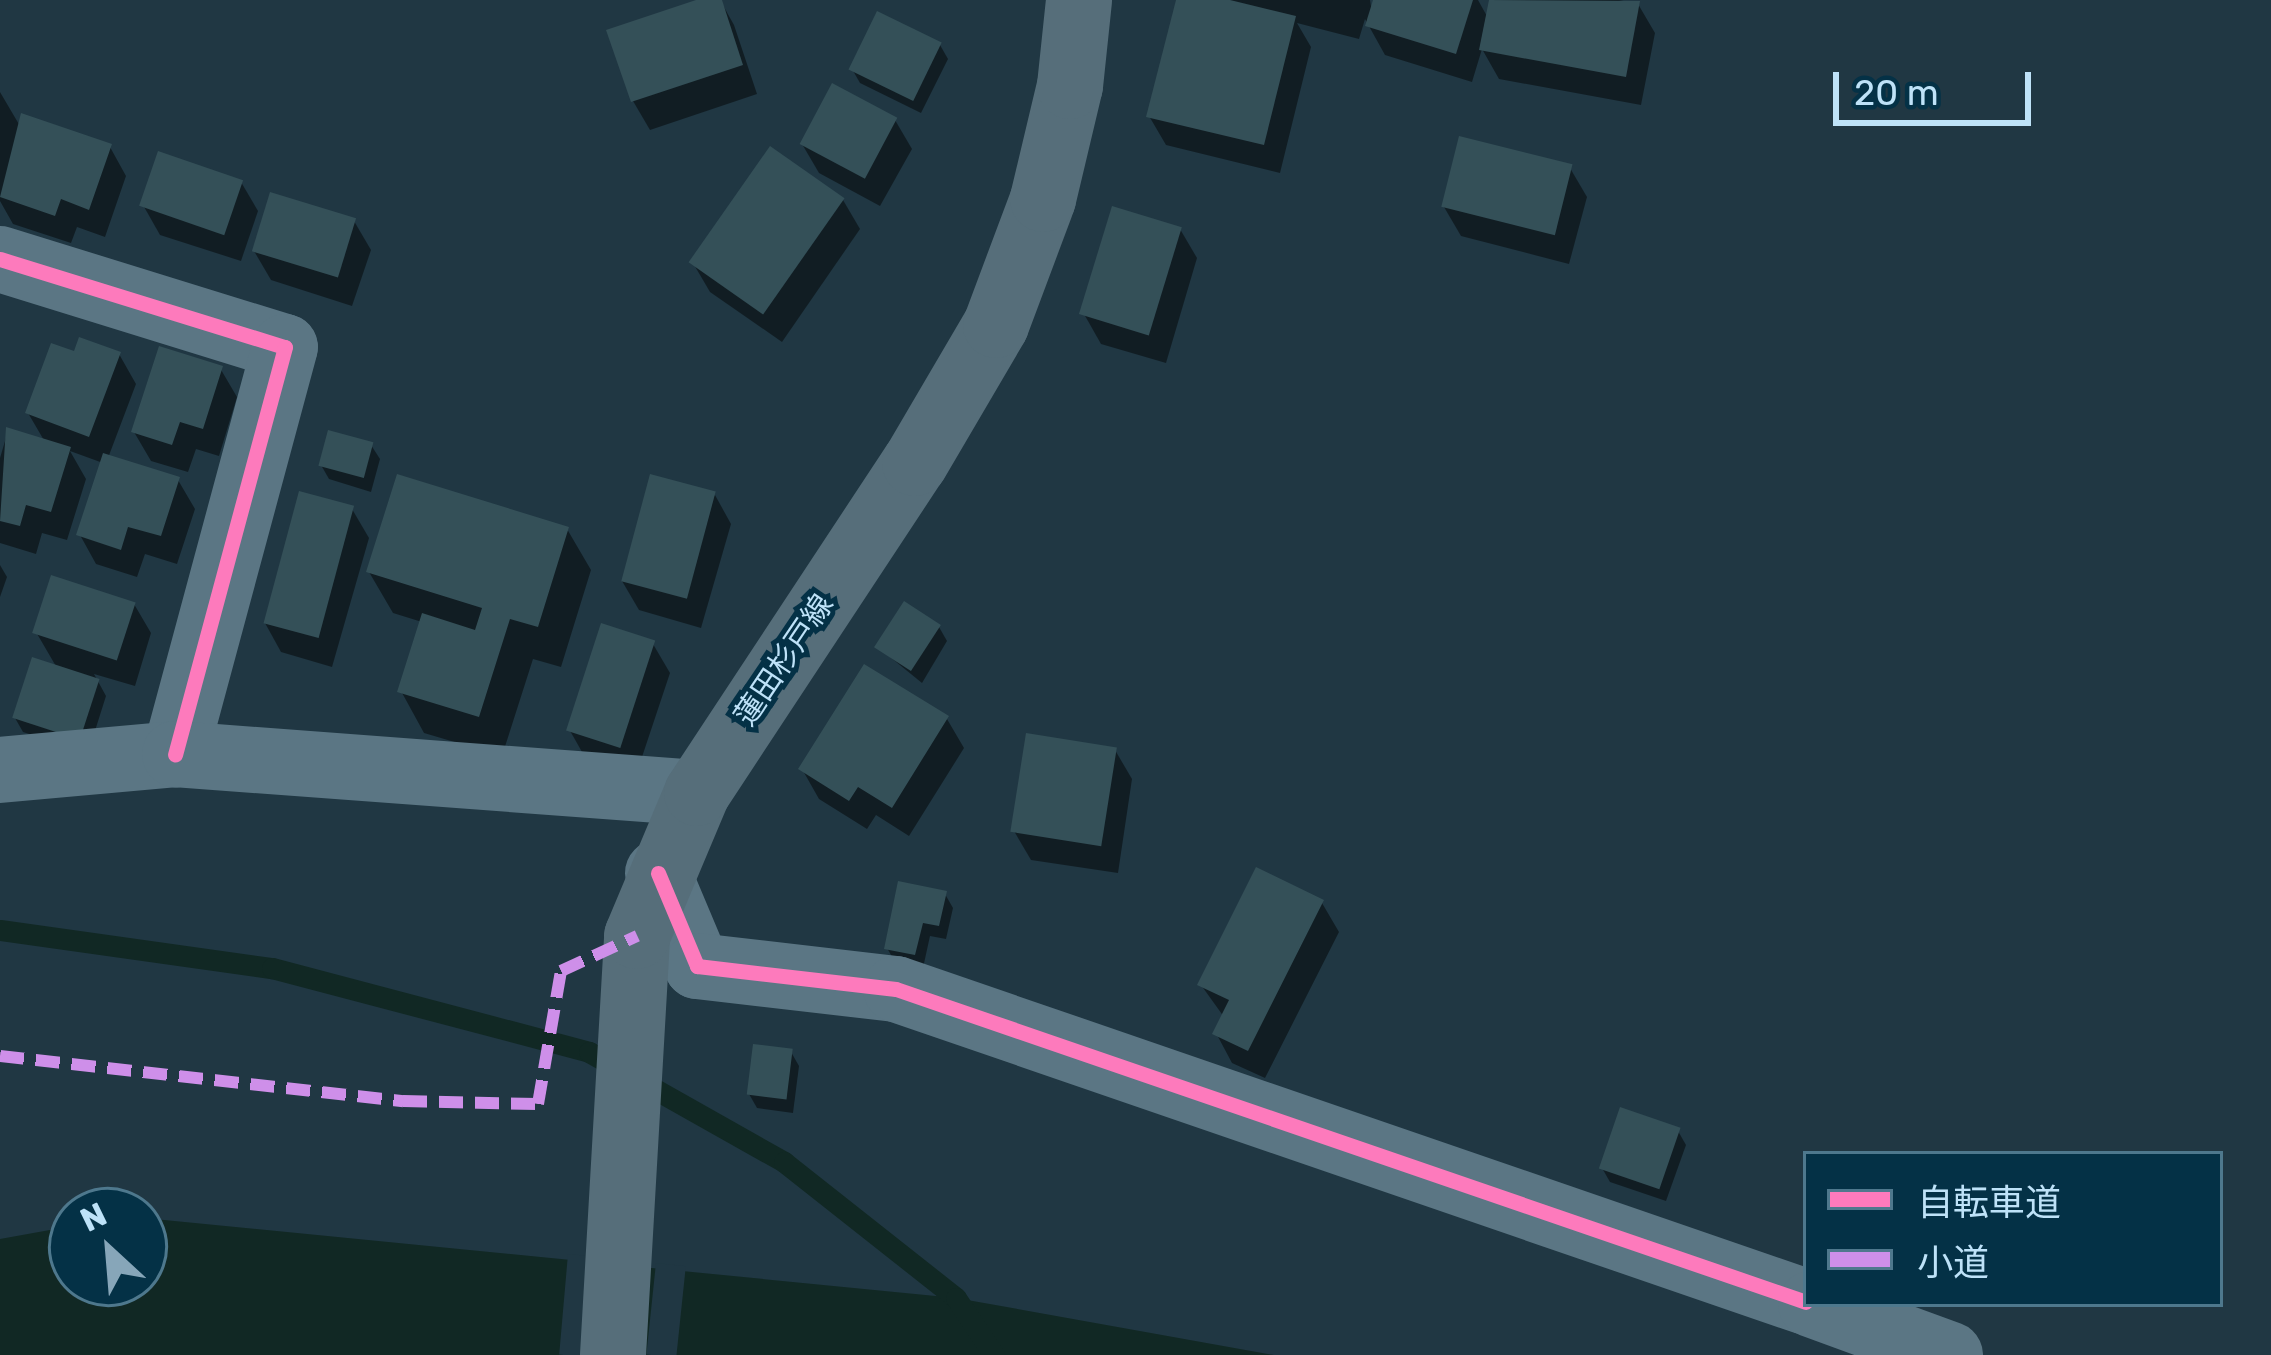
<!DOCTYPE html>
<meta charset="utf-8">
<style>
body{margin:0}
#map{position:relative;width:2271px;height:1355px;overflow:hidden;background:#203743;font-family:Rubik,"Noto Sans JP",sans-serif}
div>[style]{position:absolute}
.water>*{inset:0;background:#112824}
.pier>*{inset:0;background:#203743;transform-origin:0 0}
.shadow>*{inset:0;background:#0007}
.stream>*{height:21px;margin:-10.5px;padding:0 10.5px;transform-origin:10.5px;border-radius:10.5px;background:#112824}
.building>*{inset:0;background:#345058;transform-origin:0 0}
.minor>*{height:66px;margin:-33px;padding:0 33px;transform-origin:33px;border-radius:33px;background:#5b7684}
.major>*{height:66px;margin:-33px;padding:0 33px;transform-origin:33px;border-radius:33px;background:#566e7a}
.quiet>*{height:12px;margin-top:-6px;transform-origin:0;background:repeating-linear-gradient(90deg,#ce8fe9 0 24px,transparent 0 36px)}
.cycleway>*{height:15px;margin:-7.5px;padding:0 7.5px;transform-origin:7.5px;border-radius:7.5px;background:#fd7abc}
span{translate:-50% -50%;white-space:nowrap;text-align:center;line-height:1.15;-webkit-text-stroke:10px #043146;paint-order:stroke}
.street-label{font-size:30px;color:#bee2f8}
.legend{position:absolute;left:1803px;top:1151px;width:420px;height:156px;box-sizing:border-box;background:#043146;border:3px solid #4e788d;margin:0;padding:15px 21px;list-style:none;font-size:36px;color:#bee2f8}
.legend li{display:flex;align-items:center;gap:24px;height:60px}
.legend b{width:60px;border:3px solid #4e788d}
.north{position:absolute;left:48px;top:1187px;width:120px;height:120px;box-sizing:border-box;background:#043146;border:3px solid #4e788d;border-radius:50%;rotate:334deg;font-size:33px;font-weight:700;line-height:48px;text-align:center;color:#bee2f8}
.north::after{content:'';display:block;margin:auto;width:42px;height:54px;background:#87a6b9;clip-path:polygon(50% 0,100% 100%,50% 72%,0 100%)}
.scale{position:absolute;left:1833px;top:72px;width:198px;height:54px;box-sizing:border-box;border:6px solid #bee2f8;border-top:0;padding-left:15px;font-size:36px;line-height:42px;white-space:nowrap;color:#bee2f8;-webkit-text-stroke:9px #043146;paint-order:stroke}
</style>
<div id="map">
<div class="water">
<i style="clip-path:polygon(144px 1218px,956px 1298px,1274px 1355px,0 1355px,0 1239px,72px 1226px,72px 1283px,144px 1283px)"></i>
</div>
<div class="pier">
<i style="left:568px;top:1254px;width:74px;height:101px;rotate:5deg"></i>
<i style="left:656px;top:1263px;width:30px;height:92px;rotate:6deg"></i>
</div>
<div class="shadow">
<i style="clip-path:polygon(706px 0,720px 0,734px 25px,757px 94px,650px 130px,633px 101px)"></i>
<i style="clip-path:polygon(1179px 0,1370px 0,1372px 12px,1376px 0,1478px 0,1488px 18px,1492px 0,1619px 0,1638px 4px,1655px 33px,1641px 105px,1499px 79px,1482px 49px,1472px 82px,1385px 55px,1365px 19px,1359px 39px,1297px 23px,1311px 47px,1280px 173px,1166px 145px,1149px 116px)"></i>
<i style="clip-path:polygon(940px 45px,948px 59px,921px 113px,860px 83px,852px 69px)"></i>
<i style="clip-path:polygon(0 92px,20px 126px,110px 147px,126px 176px,105px 237px,77px 227px,71px 243px,13px 224px,0 201px)"></i>
<i style="clip-path:polygon(895px 120px,912px 149px,880px 206px,819px 173px,802px 144px)"></i>
<i style="clip-path:polygon(1570px 168px,1587px 197px,1569px 264px,1461px 236px,1444px 207px)"></i>
<i style="clip-path:polygon(241px 182px,258px 211px,241px 261px,160px 235px,143px 205px)"></i>
<i style="clip-path:polygon(843px 200px,860px 229px,782px 342px,710px 292px,693px 263px)"></i>
<i style="clip-path:polygon(354px 221px,371px 250px,352px 306px,271px 280px,254px 251px)"></i>
<i style="clip-path:polygon(1180px 229px,1197px 258px,1166px 363px,1101px 344px,1084px 314px)"></i>
<i style="clip-path:polygon(76px 354px,119px 354px,136px 384px,108px 458px,178px 480px,195px 509px,177px 564px,145px 554px,137px 577px,96px 564px,80px 535px,103px 463px,70px 451px,86px 479px,67px 540px,42px 533px,36px 554px,0 543px,0 458px,8px 431px,45px 442px,28px 413px)"></i>
<i style="clip-path:polygon(220px 368px,237px 397px,219px 456px,196px 449px,188px 472px,151px 461px,134px 432px)"></i>
<i style="clip-path:polygon(371px 445px,380px 459px,371px 492px,329px 479px,321px 465px)"></i>
<i style="clip-path:polygon(715px 495px,731px 524px,701px 628px,639px 610px,622px 581px)"></i>
<i style="clip-path:polygon(352px 509px,369px 538px,332px 667px,281px 652px,265px 623px)"></i>
<i style="clip-path:polygon(567px 529px,591px 570px,561px 667px,533px 659px,502px 756px,424px 733px,401px 691px,422px 622px,393px 613px,369px 572px)"></i>
<i style="clip-path:polygon(0 565px,7px 577px,0 597px)"></i>
<i style="clip-path:polygon(134px 604px,151px 633px,135px 686px,94px 674px,106px 696px,88px 753px,23px 732px,15px 718px,57px 668px,36px 632px)"></i>
<i style="clip-path:polygon(939px 627px,947px 641px,922px 683px,879px 648px)"></i>
<i style="clip-path:polygon(653px 644px,670px 673px,636px 775px,586px 759px,569px 729px)"></i>
<i style="clip-path:polygon(947px 719px,964px 748px,909px 836px,876px 815px,867px 829px,819px 799px,802px 769px)"></i>
<i style="clip-path:polygon(1115px 750px,1132px 779px,1118px 873px,1031px 860px,1014px 831px)"></i>
<i style="clip-path:polygon(945px 894px,953px 908px,946px 939px,930px 936px,923px 968px,895px 962px,887px 948px)"></i>
<i style="clip-path:polygon(1322px 903px,1339px 932px,1265px 1078px,1232px 1063px,1216px 1033px,1224px 1017px,1201px 985px)"></i>
<i style="clip-path:polygon(791px 1052px,799px 1066px,793px 1113px,757px 1108px,749px 1094px)"></i>
<i style="clip-path:polygon(1678px 1131px,1686px 1145px,1666px 1201px,1610px 1182px,1602px 1168px)"></i>
</div>
<div class="stream">
<i style="left:0;top:930px;width:275px;rotate:8deg"></i>
<i style="left:272px;top:968px;width:328px;rotate:14.8deg"></i>
<i style="left:589px;top:1052px;width:224px;rotate:29.4deg"></i>
<i style="left:784px;top:1162px;width:219px;rotate:38.3deg"></i>
<i style="left:956px;top:1298px;width:69px;rotate:56.3deg"></i>
</div>
<div class="building">
<i style="clip-path:polygon(696px 0,722px 0,743px 65px,631px 102px,606px 30px)"></i>
<i style="clip-path:polygon(1176px 0,1230px 0,1296px 16px,1264px 145px,1146px 117px)"></i>
<i style="clip-path:polygon(1373px 0,1473px 0,1456px 54px,1365px 26px)"></i>
<i style="clip-path:polygon(1489px 0,1640px 1px,1626px 77px,1479px 50px)"></i>
<i style="left:877px;top:11px;width:72px;height:65px;rotate:26deg"></i>
<i style="left:832px;top:83px;width:74px;height:69px;rotate:28deg"></i>
<i style="clip-path:polygon(21px 113px,112px 144px,89px 210px,61px 199px,55px 216px,0 197px)"></i>
<i style="left:1459px;top:136px;width:117px;height:73px;rotate:14deg"></i>
<i style="left:770px;top:146px;width:91px;height:142px;rotate:35deg"></i>
<i style="left:158px;top:151px;width:90px;height:58px;rotate:19deg"></i>
<i style="left:270px;top:192px;width:90px;height:62px;rotate:17deg"></i>
<i style="left:1112px;top:206px;width:73px;height:113px;rotate:17deg"></i>
<i style="clip-path:polygon(79px 337px,121px 352px,89px 437px,25px 413px,51px 343px,74px 351px)"></i>
<i style="clip-path:polygon(159px 346px,223px 366px,203px 429px,180px 422px,172px 445px,131px 432px)"></i>
<i style="clip-path:polygon(6px 427px,71px 447px,51px 512px,26px 505px,20px 526px,0 521px)"></i>
<i style="left:328px;top:430px;width:47px;height:37px;rotate:15deg"></i>
<i style="clip-path:polygon(103px 453px,180px 477px,161px 536px,128px 527px,121px 550px,76px 535px)"></i>
<i style="clip-path:polygon(397px 474px,569px 527px,538px 627px,510px 619px,479px 717px,397px 692px,422px 613px,475px 630px,482px 608px,366px 572px)"></i>
<i style="left:650px;top:474px;width:68px;height:111px;rotate:15deg"></i>
<i style="left:299px;top:491px;width:57px;height:137px;rotate:15deg"></i>
<i style="left:51px;top:575px;width:89px;height:61px;rotate:18deg"></i>
<i style="left:904px;top:601px;width:44px;height:55px;rotate:33deg"></i>
<i style="left:601px;top:623px;width:57px;height:113px;rotate:18deg"></i>
<i style="left:32px;top:657px;width:71px;height:64px;rotate:18deg"></i>
<i style="clip-path:polygon(864px 664px,949px 716px,892px 808px,858px 787px,849px 801px,798px 769px)"></i>
<i style="left:1026px;top:733px;width:92px;height:100px;rotate:9deg"></i>
<i style="clip-path:polygon(1256px 867px,1324px 900px,1248px 1051px,1212px 1034px,1229px 1000px,1197px 985px)"></i>
<i style="clip-path:polygon(898px 881px,947px 891px,939px 926px,923px 923px,915px 955px,884px 949px)"></i>
<i style="left:753px;top:1044px;width:40px;height:51px;rotate:7deg"></i>
<i style="left:1620px;top:1107px;width:64px;height:65px;rotate:19deg"></i>
</div>
<div class="minor">
<i style="left:0;top:259px;width:298px;rotate:17.2deg"></i>
<i style="left:285px;top:347px;width:422px;rotate:105.1deg"></i>
<i style="left:0;top:770px;width:176px;rotate:-5.2deg"></i>
<i style="left:175px;top:754px;width:523px;rotate:4.27deg"></i>
<i style="left:658px;top:873px;width:101px;rotate:67.2deg"></i>
<i style="left:697px;top:966px;width:200px;rotate:6.6deg"></i>
<i style="left:896px;top:989px;width:962px;rotate:18.98deg"></i>
<i style="left:1811px;top:1304px;width:148px;rotate:20.1deg"></i>
</div>
<div class="major">
<i style="left:613px;top:1355px;width:420px;rotate:-86.7deg"></i>
<i style="left:637px;top:936px;width:155px;rotate:-67.2deg"></i>
<i style="left:697px;top:793px;width:396px;rotate:-56.6deg"></i>
<i style="left:915px;top:463px;width:160px;rotate:-59.6deg"></i>
<i style="left:996px;top:325px;width:134px;rotate:-69.5deg"></i>
<i style="left:1043px;top:199px;width:116px;rotate:-76.6deg"></i>
<i style="left:1070px;top:86px;width:86px;rotate:-84deg"></i>
</div>
<div class="quiet">
<i style="left:0;top:1056px;width:406px;rotate:6.4deg"></i>
<i style="left:403px;top:1101px;width:135px;rotate:1.3deg"></i>
<i style="left:538px;top:1104px;width:135px;rotate:-80.2deg"></i>
<i style="left:561px;top:971px;width:84px;rotate:-24.7deg"></i>
</div>
<div class="cycleway">
<i style="left:0;top:259px;width:298px;rotate:17.2deg"></i>
<i style="left:285px;top:347px;width:422px;rotate:105.1deg"></i>
<i style="left:658px;top:873px;width:101px;rotate:67.2deg"></i>
<i style="left:697px;top:966px;width:200px;rotate:6.6deg"></i>
<i style="left:896px;top:989px;width:962px;rotate:18.98deg"></i>
</div>
<div class="street-label">
<span style="left:784px;top:660px;rotate:-56deg">蓮田杉戸線</span>
</div>
<ul class="legend">
<li><b style="height:15px;background:#fd7abc"></b>自転車道</li>
<li><b style="height:15px;background:#ce8fe9"></b>小道</li>
</ul>
<div class="north">N</div>
<div class="scale">20 m</div>
</div>
